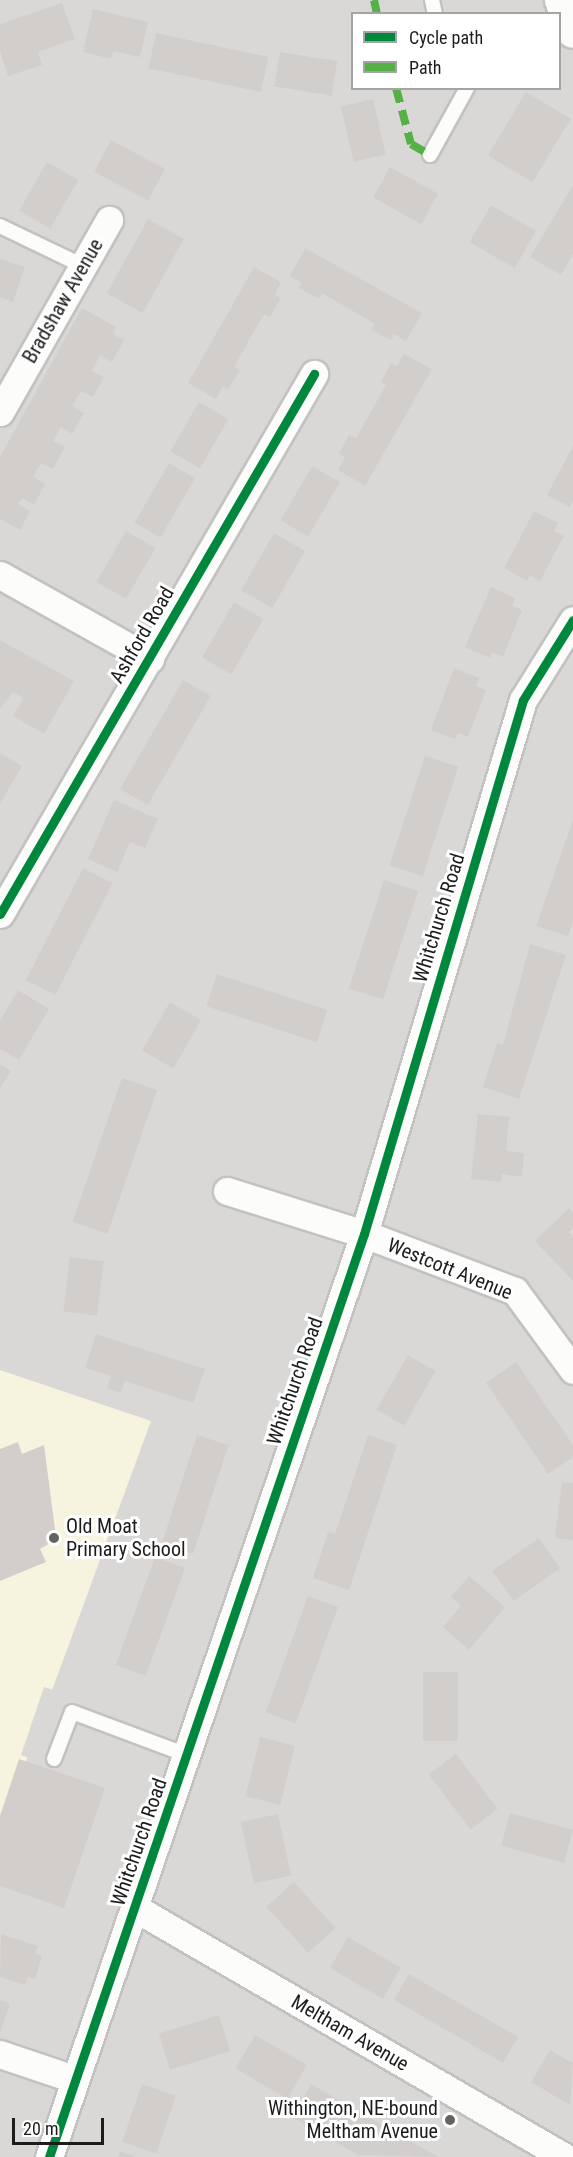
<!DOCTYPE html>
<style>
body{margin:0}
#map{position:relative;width:573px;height:2157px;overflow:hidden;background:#ebe8e5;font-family:"Roboto Condensed",sans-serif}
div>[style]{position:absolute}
.residential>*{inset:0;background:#dad8d6}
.education>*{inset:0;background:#f6f4df}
.religious>*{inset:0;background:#d9d8d6}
.building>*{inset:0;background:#d2cecc;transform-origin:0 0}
.roads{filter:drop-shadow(2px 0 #c3c2c1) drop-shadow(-2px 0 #c3c2c1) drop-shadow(0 2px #c3c2c1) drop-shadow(0 -2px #c3c2c1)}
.service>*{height:14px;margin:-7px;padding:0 7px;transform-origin:7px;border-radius:7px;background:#fcfcfb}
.minor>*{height:27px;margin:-13.5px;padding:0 13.5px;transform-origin:13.5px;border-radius:13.5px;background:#fcfcfb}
.tertiary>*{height:33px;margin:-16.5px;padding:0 16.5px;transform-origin:16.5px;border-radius:16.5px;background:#fcfcfb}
.quiet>*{height:8px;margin-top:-4px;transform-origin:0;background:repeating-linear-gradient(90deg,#55b145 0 15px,transparent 0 23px)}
.cycleway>*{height:9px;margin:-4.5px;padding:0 4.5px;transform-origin:4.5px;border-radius:4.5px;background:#00873e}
.dots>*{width:16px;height:16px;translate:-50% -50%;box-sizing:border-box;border:3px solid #fff;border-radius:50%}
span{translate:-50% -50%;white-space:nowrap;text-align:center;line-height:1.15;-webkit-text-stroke:6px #fff;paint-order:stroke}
.street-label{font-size:20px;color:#1c1c1c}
.poi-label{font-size:20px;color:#1c1c1c}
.left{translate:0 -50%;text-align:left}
.right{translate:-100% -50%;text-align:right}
.legend{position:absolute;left:351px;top:12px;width:210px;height:78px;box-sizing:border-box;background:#fff;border:2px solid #a4a4a4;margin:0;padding:8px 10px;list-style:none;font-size:18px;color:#1c1c1c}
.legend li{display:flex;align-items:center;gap:12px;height:30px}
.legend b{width:30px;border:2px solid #a4a4a4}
.scale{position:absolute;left:12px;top:2118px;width:92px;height:27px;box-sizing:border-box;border:3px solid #1c1c1c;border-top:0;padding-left:8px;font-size:18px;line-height:21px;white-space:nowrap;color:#1c1c1c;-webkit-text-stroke:4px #fff;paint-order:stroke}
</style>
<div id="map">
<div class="residential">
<i style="clip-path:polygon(evenodd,0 0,573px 0,573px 2157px,0 2157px,0 0,352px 14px,560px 14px,560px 88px,352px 88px,352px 14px)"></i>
</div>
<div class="education">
<i style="clip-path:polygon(0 1370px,151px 1421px,0 1832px)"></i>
</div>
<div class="religious">
<i style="clip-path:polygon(71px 1668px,166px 1700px,134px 1794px,21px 1755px,44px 1687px,62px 1693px)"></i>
</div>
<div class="building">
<i style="clip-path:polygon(62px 3px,75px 39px,38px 52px,42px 65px,8px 76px,0 51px,0 24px)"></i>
<i style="clip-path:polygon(93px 9px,148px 22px,140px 57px,113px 51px,111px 59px,83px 52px)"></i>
<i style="left:156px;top:33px;width:115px;height:36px;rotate:12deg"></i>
<i style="left:280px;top:52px;width:58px;height:35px;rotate:9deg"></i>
<i style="left:526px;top:92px;width:52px;height:74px;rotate:31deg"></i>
<i style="left:373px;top:99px;width:57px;height:33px;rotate:77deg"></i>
<i style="left:111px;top:140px;width:61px;height:36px;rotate:28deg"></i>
<i style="left:47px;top:162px;width:36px;height:56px;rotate:30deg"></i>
<i style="left:390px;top:167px;width:55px;height:35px;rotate:29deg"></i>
<i style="clip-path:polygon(573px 185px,573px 254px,561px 275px,530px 257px)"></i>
<i style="left:491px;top:205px;width:52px;height:43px;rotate:30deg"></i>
<i style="left:148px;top:219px;width:41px;height:85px;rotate:29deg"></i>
<i style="clip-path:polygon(305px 248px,422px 313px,406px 341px,394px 334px,391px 340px,371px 330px,375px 324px,322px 293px,319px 299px,299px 288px,302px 283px,290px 276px)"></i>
<i style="clip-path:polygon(0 259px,25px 267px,13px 302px,0 297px)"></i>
<i style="clip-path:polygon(254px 267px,281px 282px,275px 295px,281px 298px,270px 317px,264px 314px,234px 367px,240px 370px,228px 389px,223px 386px,216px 399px,188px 383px)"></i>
<i style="clip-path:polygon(82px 308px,116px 327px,113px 334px,124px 340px,112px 362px,100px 355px,92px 371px,104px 377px,93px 397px,81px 391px,72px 406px,84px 413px,72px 434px,61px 427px,53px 441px,65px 447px,53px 469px,41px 463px,33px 477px,45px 484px,34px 505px,22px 498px,18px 504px,30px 511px,20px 530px,0 519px,0 457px)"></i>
<i style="clip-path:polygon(404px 354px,432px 369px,365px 486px,338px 470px,345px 457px,339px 454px,349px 435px,356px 438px,386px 385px,381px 382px,391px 363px,397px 366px)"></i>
<i style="left:199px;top:402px;width:34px;height:57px;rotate:30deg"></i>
<i style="clip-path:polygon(573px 446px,573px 501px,570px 507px,547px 495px)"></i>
<i style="left:169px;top:463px;width:30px;height:69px;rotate:30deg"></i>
<i style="left:312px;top:466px;width:32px;height:63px;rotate:30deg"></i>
<i style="clip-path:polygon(534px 511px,558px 523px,554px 531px,564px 536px,540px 581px,530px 576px,527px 581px,504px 568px)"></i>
<i style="left:126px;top:531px;width:34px;height:59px;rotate:30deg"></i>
<i style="left:274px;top:533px;width:36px;height:66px;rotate:30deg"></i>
<i style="clip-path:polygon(491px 587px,515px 598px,512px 606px,522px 610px,503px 657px,492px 652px,490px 658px,465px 647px)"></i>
<i style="left:234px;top:602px;width:34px;height:64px;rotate:30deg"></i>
<i style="clip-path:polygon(0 640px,74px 681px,44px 734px,13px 716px,23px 698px,13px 692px,0 709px)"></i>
<i style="clip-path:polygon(454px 668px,479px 678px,476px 686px,486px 690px,468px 737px,458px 733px,455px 739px,431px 730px)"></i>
<i style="left:183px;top:680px;width:32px;height:126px;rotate:30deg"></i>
<i style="clip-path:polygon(0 753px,22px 766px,0 804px)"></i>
<i style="left:425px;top:756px;width:35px;height:115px;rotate:18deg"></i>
<i style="clip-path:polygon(114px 800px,158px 819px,145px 848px,130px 842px,117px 872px,88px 859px)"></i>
<i style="clip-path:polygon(573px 820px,573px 922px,568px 936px,536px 926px)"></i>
<i style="left:83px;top:868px;width:33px;height:126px;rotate:27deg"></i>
<i style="left:384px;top:880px;width:36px;height:114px;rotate:18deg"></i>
<i style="clip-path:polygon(530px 944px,566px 955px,519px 1099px,483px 1087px,497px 1043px,503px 1045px)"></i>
<i style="left:217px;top:974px;width:116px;height:34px;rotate:18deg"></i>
<i style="clip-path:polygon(18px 990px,49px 1009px,19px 1060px,0 1049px,0 1021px)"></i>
<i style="left:170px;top:1002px;width:36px;height:56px;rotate:30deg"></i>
<i style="clip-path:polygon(0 1064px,11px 1071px,0 1088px)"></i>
<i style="left:122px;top:1078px;width:37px;height:152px;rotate:19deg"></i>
<i style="clip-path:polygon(478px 1114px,509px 1117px,506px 1151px,524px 1153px,522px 1177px,502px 1174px,501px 1182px,471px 1179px)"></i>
<i style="clip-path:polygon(569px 1208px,573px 1212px,573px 1228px,569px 1232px,573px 1237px,573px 1281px,535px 1241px)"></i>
<i style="left:70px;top:1257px;width:34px;height:55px;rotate:7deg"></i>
<i style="clip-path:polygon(96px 1334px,205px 1369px,193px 1403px,125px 1381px,121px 1393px,107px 1388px,111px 1376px,85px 1368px)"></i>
<i style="left:408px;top:1355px;width:32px;height:63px;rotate:30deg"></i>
<i style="clip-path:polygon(516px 1362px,573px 1445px,573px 1457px,548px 1474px,486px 1383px)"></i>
<i style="left:197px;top:1435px;width:33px;height:114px;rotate:18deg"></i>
<i style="clip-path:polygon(368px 1435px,397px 1445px,349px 1590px,313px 1578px,328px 1532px,335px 1534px)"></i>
<i style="clip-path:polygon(18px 1442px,22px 1454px,44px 1445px,55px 1529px,50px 1543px,40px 1549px,46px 1562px,0 1581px,0 1449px)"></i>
<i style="clip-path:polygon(562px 1482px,573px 1483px,573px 1540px,555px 1538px)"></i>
<i style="left:539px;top:1538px;width:37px;height:57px;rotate:55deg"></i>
<i style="left:155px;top:1557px;width:32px;height:115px;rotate:20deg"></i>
<i style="clip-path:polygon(469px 1576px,505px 1607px,469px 1650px,443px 1627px,461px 1606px,451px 1597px)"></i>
<i style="left:308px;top:1596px;width:32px;height:124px;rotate:20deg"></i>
<i style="left:423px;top:1672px;width:35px;height:69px"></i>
<i style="left:260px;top:1737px;width:36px;height:61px;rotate:14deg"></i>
<i style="left:456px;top:1754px;width:69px;height:34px;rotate:53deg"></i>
<i style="clip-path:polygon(19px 1759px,105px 1788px,64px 1908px,0 1886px,0 1816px)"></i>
<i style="left:510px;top:1813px;width:65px;height:34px;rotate:15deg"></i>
<i style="left:278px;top:1814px;width:63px;height:38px;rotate:78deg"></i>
<i style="left:294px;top:1882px;width:62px;height:37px;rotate:48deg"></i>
<i style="clip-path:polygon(1px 1934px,38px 1946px,35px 1954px,42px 1956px,35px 1979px,28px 1977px,25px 1985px,0 1977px)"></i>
<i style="left:348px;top:1937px;width:61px;height:36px;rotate:30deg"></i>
<i style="left:409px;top:1974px;width:126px;height:30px;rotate:30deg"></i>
<i style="clip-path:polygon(0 2000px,10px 2004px,0 2033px)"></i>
<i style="left:219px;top:2015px;width:38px;height:63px;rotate:73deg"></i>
<i style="left:255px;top:2035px;width:60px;height:39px;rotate:30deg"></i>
<i style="clip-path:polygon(550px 2050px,573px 2063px,570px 2105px,531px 2082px)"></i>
<i style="left:142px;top:2084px;width:36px;height:61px;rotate:19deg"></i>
<i style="clip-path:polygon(311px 2084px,410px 2141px,439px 2157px,358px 2155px,292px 2117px)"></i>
<i style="clip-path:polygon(120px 2151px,136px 2157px,118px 2157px)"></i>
</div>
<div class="roads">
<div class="service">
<i style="left:432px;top:0;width:14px;rotate:78deg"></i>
<i style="left:430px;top:155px;width:77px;rotate:-61.1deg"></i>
<i style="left:0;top:226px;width:92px;rotate:25.7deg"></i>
<i style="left:54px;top:1759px;width:50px;rotate:-69deg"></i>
<i style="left:72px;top:1712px;width:123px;rotate:20.5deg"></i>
</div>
<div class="minor">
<i style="left:0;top:412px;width:221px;rotate:-60.4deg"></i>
<i style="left:0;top:575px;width:172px;rotate:29.2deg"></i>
<i style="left:0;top:914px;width:625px;rotate:-59.82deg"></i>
<i style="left:227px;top:1191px;width:144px;rotate:17.4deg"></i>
<i style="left:364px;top:1234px;width:161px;rotate:20.7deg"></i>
<i style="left:515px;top:1291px;width:98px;rotate:53.7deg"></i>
<i style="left:135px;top:1908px;width:497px;rotate:30.1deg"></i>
<i style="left:0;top:2054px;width:78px;rotate:18.7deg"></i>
<i style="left:49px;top:2157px;width:975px;rotate:-71.16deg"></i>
<i style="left:364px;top:1234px;width:557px;rotate:-73.42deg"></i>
<i style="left:523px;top:700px;width:94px;rotate:-58deg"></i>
</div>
<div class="tertiary">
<i style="left:561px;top:0;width:33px;rotate:69deg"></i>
</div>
</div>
<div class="quiet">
<i style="left:374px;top:0;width:14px;rotate:78deg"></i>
<i style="left:396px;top:88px;width:58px;rotate:75deg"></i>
<i style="left:411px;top:144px;width:22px;rotate:30deg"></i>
</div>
<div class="cycleway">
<i style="left:0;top:914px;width:625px;rotate:-59.82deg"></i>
<i style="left:49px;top:2157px;width:975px;rotate:-71.16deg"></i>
<i style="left:364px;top:1234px;width:557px;rotate:-73.42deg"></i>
<i style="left:523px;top:700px;width:94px;rotate:-58deg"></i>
</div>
<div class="dots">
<i style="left:54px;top:1538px;background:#646362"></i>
<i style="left:450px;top:2120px;background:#646362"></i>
</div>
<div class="street-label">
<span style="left:63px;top:301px;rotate:-60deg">Bradshaw Avenue</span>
<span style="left:142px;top:635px;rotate:-60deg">Ashford Road</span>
<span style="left:439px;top:918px;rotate:-73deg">Whitchurch Road</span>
<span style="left:450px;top:1269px;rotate:22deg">Westcott Avenue</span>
<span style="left:295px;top:1381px;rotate:-71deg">Whitchurch Road</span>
<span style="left:139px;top:1842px;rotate:-71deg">Whitchurch Road</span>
<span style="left:350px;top:2033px;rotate:30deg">Meltham Avenue</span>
</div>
<div class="poi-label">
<span class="left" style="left:66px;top:1538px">Old Moat<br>Primary School</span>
<span class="right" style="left:438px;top:2120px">Withington, NE-bound<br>Meltham Avenue</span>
</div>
<ul class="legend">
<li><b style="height:8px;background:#00873e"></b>Cycle path</li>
<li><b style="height:8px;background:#55b145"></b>Path</li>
</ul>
<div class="scale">20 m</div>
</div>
